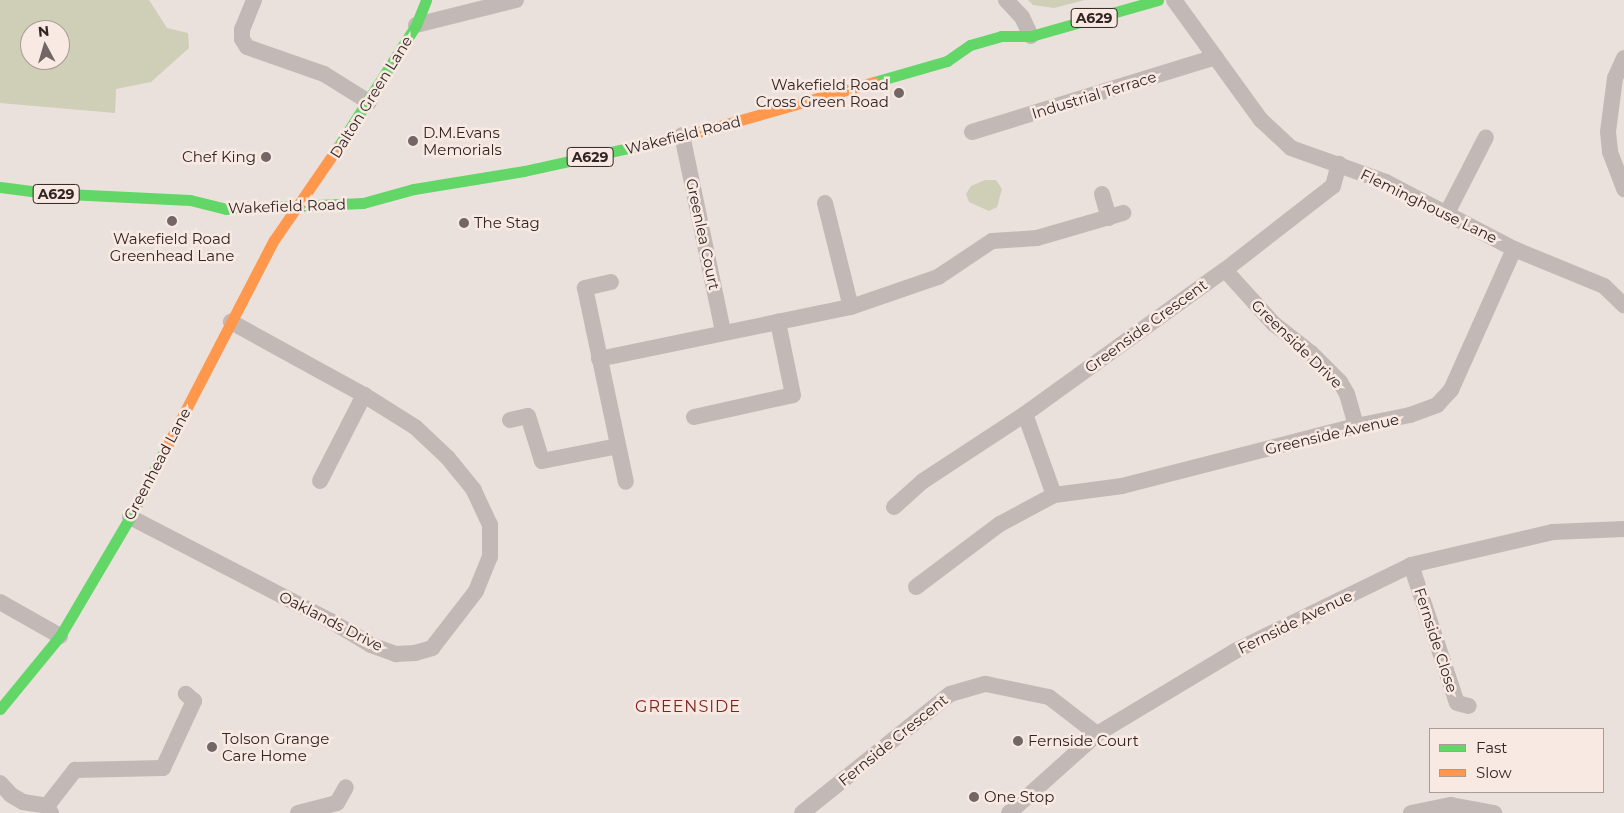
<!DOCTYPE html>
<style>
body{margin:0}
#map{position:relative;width:1624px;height:813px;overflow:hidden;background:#eae1dc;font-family:Montserrat,sans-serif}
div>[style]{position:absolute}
.green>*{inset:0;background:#cfceb6}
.street>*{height:16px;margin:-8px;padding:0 8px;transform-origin:8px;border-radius:8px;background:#c2b9b6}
.fast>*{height:11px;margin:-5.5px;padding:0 5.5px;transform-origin:5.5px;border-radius:5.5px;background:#63d668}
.slow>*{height:11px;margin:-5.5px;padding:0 5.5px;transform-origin:5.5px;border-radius:5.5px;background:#ff974d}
.dots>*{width:14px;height:14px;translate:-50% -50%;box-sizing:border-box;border:2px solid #f8e9e2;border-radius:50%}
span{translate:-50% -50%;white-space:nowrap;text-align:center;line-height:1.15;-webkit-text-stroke:5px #f8e9e2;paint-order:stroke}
.shield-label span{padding:1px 4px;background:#f8e9e2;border:1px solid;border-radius:4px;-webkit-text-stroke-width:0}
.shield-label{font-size:14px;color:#322625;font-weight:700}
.poi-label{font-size:15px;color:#322625}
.right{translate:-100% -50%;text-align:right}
.left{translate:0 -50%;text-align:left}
.street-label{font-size:15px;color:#322625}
.neighbourhood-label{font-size:16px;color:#7f2320;letter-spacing:1px}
.legend{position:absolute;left:1429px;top:728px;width:175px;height:65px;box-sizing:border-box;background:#f8e9e2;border:1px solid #a99b96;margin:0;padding:6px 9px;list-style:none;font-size:15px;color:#322625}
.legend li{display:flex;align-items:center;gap:10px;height:25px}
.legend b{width:25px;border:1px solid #a99b96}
.north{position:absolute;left:20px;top:20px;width:50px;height:50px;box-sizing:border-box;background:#f8e9e2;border:1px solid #a99b96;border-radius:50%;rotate:354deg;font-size:14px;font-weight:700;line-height:20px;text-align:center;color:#322625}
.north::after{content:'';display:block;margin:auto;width:18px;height:22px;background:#726765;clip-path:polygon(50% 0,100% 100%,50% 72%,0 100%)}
</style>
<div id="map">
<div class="green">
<i style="clip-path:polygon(evenodd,0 0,149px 0,167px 28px,188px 33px,189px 48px,151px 82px,116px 89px,115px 113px,0 103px,0 0,30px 30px,60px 30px,60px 60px,30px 60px,30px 30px)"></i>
<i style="clip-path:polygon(1028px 0,1085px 0,1054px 8px,1033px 5px)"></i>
<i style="clip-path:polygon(985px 180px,996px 180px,1002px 189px,997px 207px,989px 211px,969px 202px,966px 194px,971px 186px)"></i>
</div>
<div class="street">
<i style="left:254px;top:0;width:31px;rotate:112deg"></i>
<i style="left:242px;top:29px;width:10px;rotate:90deg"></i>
<i style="left:242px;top:39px;width:9px;rotate:58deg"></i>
<i style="left:247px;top:47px;width:82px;rotate:19.3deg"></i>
<i style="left:324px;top:74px;width:53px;rotate:31.9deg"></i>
<i style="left:1006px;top:0;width:23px;rotate:47deg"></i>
<i style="left:1022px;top:17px;width:21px;rotate:65deg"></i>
<i style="left:1174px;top:0;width:148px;rotate:54.1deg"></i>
<i style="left:1261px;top:120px;width:41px;rotate:43deg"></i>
<i style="left:1291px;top:148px;width:101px;rotate:19.7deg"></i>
<i style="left:1386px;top:182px;width:144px;rotate:27.6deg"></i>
<i style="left:1514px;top:249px;width:97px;rotate:22.3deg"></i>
<i style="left:1604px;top:286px;width:28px;rotate:44deg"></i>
<i style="left:416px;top:25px;width:103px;rotate:-14deg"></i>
<i style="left:1624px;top:58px;width:22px;rotate:114deg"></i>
<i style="left:1615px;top:78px;width:54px;rotate:97.4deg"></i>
<i style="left:1608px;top:132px;width:20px;rotate:84deg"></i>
<i style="left:1610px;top:152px;width:40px;rotate:69deg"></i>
<i style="left:972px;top:132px;width:255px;rotate:-17.1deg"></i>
<i style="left:682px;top:135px;width:201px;rotate:78.2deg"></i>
<i style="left:1102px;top:194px;width:25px;rotate:74deg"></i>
<i style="left:825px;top:203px;width:107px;rotate:76deg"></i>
<i style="left:1447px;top:213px;width:85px;rotate:-62.8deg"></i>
<i style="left:1225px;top:270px;width:73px;rotate:47.8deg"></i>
<i style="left:1274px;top:324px;width:47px;rotate:38.1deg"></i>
<i style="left:1311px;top:353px;width:41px;rotate:45deg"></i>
<i style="left:1340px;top:382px;width:14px;rotate:60deg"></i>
<i style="left:1347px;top:394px;width:33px;rotate:74deg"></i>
<i style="left:611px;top:282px;width:27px;rotate:167deg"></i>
<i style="left:585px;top:288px;width:198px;rotate:78.1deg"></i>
<i style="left:599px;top:359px;width:257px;rotate:-11.7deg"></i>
<i style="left:851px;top:307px;width:92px;rotate:-19deg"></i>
<i style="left:938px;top:277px;width:65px;rotate:-33.7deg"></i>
<i style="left:992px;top:241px;width:45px;rotate:-3.8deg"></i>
<i style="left:1037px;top:238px;width:90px;rotate:-16.2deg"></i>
<i style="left:1025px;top:414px;width:86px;rotate:70.3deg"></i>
<i style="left:694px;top:417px;width:101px;rotate:-12.5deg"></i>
<i style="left:793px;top:395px;width:75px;rotate:-101.6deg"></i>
<i style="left:510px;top:420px;width:18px;rotate:-13deg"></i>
<i style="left:528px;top:416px;width:47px;rotate:72.7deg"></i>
<i style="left:542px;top:461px;width:77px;rotate:-11.2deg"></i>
<i style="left:320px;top:481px;width:97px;rotate:-62.9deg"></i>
<i style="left:894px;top:507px;width:39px;rotate:-42deg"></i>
<i style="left:923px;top:481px;width:122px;rotate:-33.3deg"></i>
<i style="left:1025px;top:414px;width:246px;rotate:-35.8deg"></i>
<i style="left:1225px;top:270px;width:137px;rotate:-37.9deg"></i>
<i style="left:1333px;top:186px;width:23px;rotate:-75deg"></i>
<i style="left:130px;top:517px;width:226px;rotate:27.4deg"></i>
<i style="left:331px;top:621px;width:47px;rotate:31deg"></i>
<i style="left:371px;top:645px;width:27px;rotate:20deg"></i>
<i style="left:396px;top:654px;width:19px;rotate:-3deg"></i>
<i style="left:415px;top:653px;width:18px;rotate:-16deg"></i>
<i style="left:432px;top:648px;width:72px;rotate:-52.3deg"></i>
<i style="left:476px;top:591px;width:37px;rotate:-68deg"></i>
<i style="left:490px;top:557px;width:32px;rotate:-90deg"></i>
<i style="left:490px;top:525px;width:38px;rotate:-115deg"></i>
<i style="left:474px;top:490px;width:41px;rotate:-129.1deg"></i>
<i style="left:448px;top:458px;width:45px;rotate:-136.8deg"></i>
<i style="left:415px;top:427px;width:60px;rotate:-147.9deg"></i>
<i style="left:364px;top:395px;width:152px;rotate:-151.2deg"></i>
<i style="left:1411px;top:565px;width:145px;rotate:71.6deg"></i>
<i style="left:1457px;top:703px;width:12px;rotate:14deg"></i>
<i style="left:916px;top:587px;width:105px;rotate:-36.9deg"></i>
<i style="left:1000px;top:524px;width:61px;rotate:-28.2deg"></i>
<i style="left:1054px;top:495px;width:69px;rotate:-7.5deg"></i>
<i style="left:1122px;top:486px;width:242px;rotate:-14.4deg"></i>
<i style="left:1356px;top:426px;width:55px;rotate:-11.5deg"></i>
<i style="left:1410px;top:415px;width:29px;rotate:-20deg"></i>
<i style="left:1437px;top:405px;width:21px;rotate:-47deg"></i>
<i style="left:1451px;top:390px;width:154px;rotate:-65.9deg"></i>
<i style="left:0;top:602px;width:69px;rotate:29.5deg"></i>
<i style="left:0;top:783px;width:16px;rotate:47deg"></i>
<i style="left:11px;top:795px;width:14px;rotate:30deg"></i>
<i style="left:23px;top:802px;width:24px;rotate:9deg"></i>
<i style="left:47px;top:806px;width:8px;rotate:60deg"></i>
<i style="left:47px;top:806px;width:46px;rotate:-52.1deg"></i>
<i style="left:75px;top:770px;width:88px;rotate:-1.3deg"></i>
<i style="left:163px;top:768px;width:74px;rotate:-65.2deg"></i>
<i style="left:194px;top:701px;width:11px;rotate:-139deg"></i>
<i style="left:298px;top:813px;width:40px;rotate:-14.4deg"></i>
<i style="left:337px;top:803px;width:18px;rotate:-61deg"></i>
<i style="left:802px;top:813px;width:190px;rotate:-38.8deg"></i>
<i style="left:950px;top:694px;width:37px;rotate:-16deg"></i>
<i style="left:986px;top:684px;width:64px;rotate:11.7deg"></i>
<i style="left:1049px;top:697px;width:61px;rotate:37.6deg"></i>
<i style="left:1009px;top:813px;width:118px;rotate:-41.9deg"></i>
<i style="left:1097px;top:734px;width:161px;rotate:-31deg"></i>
<i style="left:1235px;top:651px;width:196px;rotate:-26deg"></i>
<i style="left:1411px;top:565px;width:146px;rotate:-13.1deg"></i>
<i style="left:1553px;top:532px;width:71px;rotate:-2.4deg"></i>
<i style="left:1411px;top:813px;width:41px;rotate:-11.3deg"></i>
<i style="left:1451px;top:805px;width:44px;rotate:10.5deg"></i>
</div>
<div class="fast">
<i style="left:874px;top:82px;width:76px;rotate:-16deg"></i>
<i style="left:947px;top:61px;width:28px;rotate:-35deg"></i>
<i style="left:970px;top:45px;width:32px;rotate:-16deg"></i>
<i style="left:1001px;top:36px;width:30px"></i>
<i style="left:1031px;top:36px;width:132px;rotate:-15.8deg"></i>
<i style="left:338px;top:147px;width:145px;rotate:-57.4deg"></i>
<i style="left:416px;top:25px;width:27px;rotate:-68deg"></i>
<i style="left:0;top:187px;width:47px;rotate:7.3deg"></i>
<i style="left:47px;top:193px;width:143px;rotate:2.8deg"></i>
<i style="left:190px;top:200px;width:37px;rotate:14deg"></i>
<i style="left:226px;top:209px;width:137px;rotate:-2.5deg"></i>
<i style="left:363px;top:203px;width:53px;rotate:-15.4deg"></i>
<i style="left:414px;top:189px;width:111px;rotate:-9.3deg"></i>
<i style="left:524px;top:171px;width:168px;rotate:-12.4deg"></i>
<i style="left:0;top:709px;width:94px;rotate:-50.6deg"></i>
<i style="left:60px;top:636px;width:138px;rotate:-59.5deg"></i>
<i style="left:130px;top:517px;width:80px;rotate:-62.5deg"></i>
</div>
<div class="slow">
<i style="left:688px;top:135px;width:193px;rotate:-15.9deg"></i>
<i style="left:167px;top:446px;width:232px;rotate:-62.6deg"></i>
<i style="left:274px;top:240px;width:113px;rotate:-55.5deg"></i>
</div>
<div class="dots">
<i style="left:899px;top:93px;background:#726765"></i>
<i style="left:413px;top:141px;background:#726765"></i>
<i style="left:266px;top:157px;background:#726765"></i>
<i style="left:172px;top:221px;background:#726765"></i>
<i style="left:464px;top:223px;background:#726765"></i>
<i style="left:1018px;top:741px;background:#726765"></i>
<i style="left:212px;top:747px;background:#726765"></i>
<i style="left:974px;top:797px;background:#726765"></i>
</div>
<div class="shield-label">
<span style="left:1094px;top:18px">A629</span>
<span style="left:590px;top:157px">A629</span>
<span style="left:56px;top:194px">A629</span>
</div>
<div class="poi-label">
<span class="right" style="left:889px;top:93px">Wakefield Road<br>Cross Green Road</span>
<span class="left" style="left:423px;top:141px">D.M.Evans<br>Memorials</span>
<span class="right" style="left:256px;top:157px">Chef King</span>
<span class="left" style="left:474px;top:223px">The Stag</span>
<span style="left:172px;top:247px">Wakefield Road<br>Greenhead Lane</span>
<span class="left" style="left:222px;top:747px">Tolson Grange<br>Care Home</span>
<span class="left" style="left:1028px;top:741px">Fernside Court</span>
<span class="left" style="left:984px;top:797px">One Stop</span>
</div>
<div class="street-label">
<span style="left:1094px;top:95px;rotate:-17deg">Industrial Terrace</span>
<span style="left:371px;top:97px;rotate:-58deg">Dalton Green Lane</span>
<span style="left:683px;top:135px;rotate:-14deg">Wakefield Road</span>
<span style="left:287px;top:206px;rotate:-2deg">Wakefield Road</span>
<span style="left:1429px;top:206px;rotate:26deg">Fleminghouse Lane</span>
<span style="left:703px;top:234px;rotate:78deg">Greenlea Court</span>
<span style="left:1146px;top:326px;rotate:-36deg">Greenside Crescent</span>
<span style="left:1297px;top:344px;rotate:44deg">Greenside Drive</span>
<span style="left:1332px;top:434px;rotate:-13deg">Greenside Avenue</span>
<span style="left:157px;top:464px;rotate:-62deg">Greenhead Lane</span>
<span style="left:331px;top:621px;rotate:27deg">Oaklands Drive</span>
<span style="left:1295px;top:622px;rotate:-26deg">Fernside Avenue</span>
<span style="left:1436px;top:640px;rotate:72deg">Fernside Close</span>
<span style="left:893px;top:740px;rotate:-39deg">Fernside Crescent</span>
</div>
<div class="neighbourhood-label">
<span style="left:688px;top:707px">GREENSIDE</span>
</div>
<ul class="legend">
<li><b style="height:6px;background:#63d668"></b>Fast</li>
<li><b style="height:6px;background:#ff974d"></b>Slow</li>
</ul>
<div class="north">N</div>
</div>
